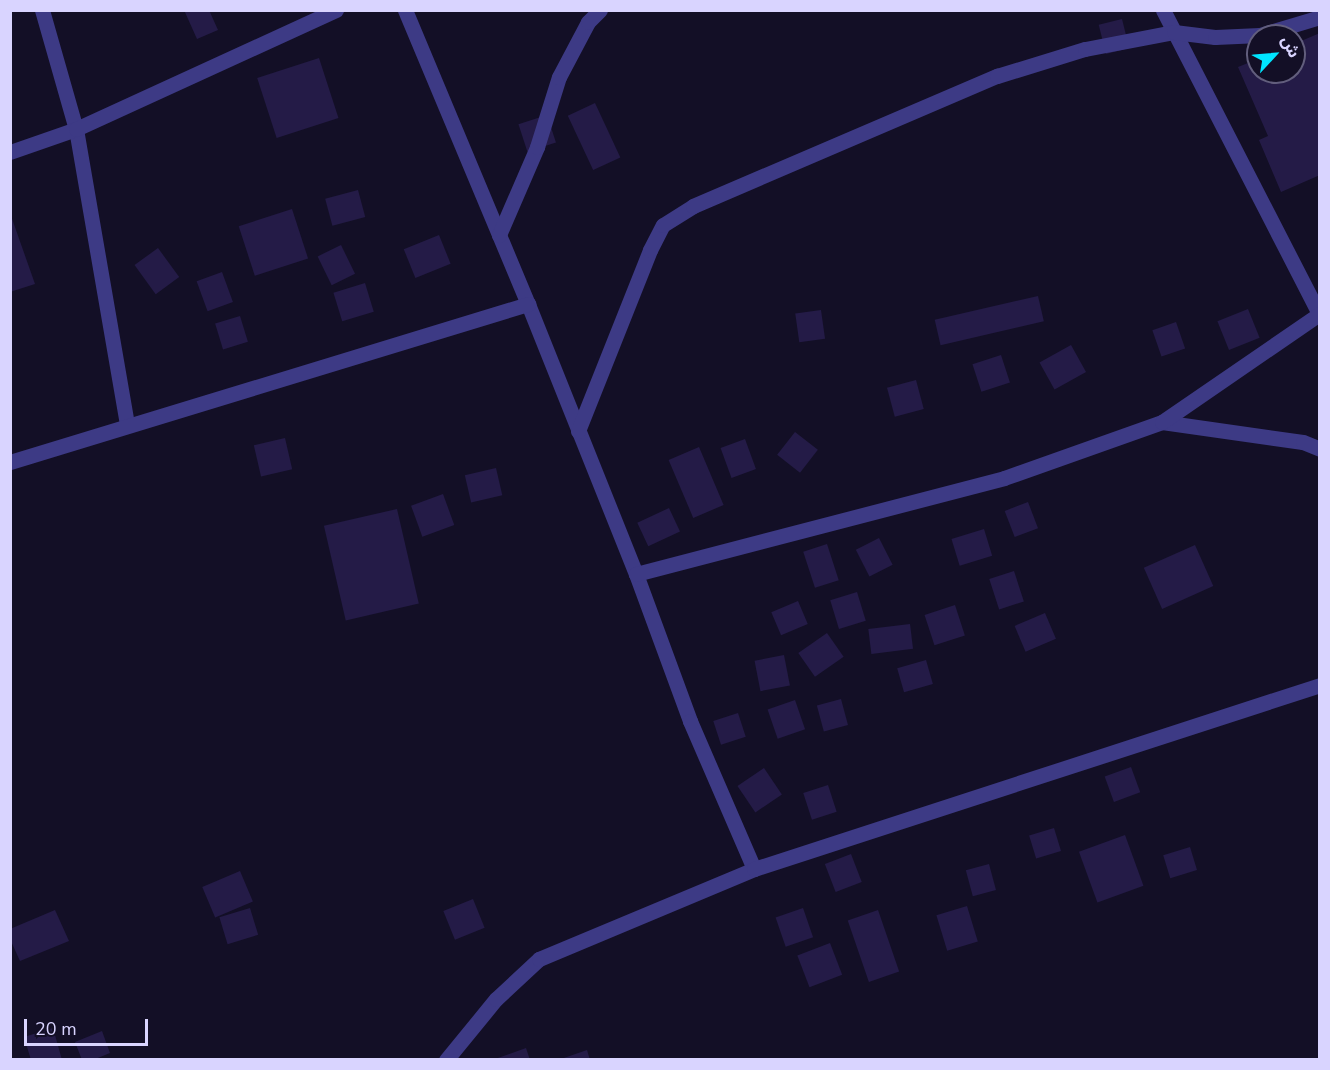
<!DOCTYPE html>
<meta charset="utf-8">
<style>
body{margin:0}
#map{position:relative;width:1330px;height:1070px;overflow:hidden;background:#130f26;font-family:"Nunito Sans","Noto Sans Arabic",sans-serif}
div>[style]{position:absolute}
.building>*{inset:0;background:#241b47;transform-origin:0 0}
.minor>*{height:15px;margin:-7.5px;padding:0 7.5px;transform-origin:7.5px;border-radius:7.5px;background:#3d3a85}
span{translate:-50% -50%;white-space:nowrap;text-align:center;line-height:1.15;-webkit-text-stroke:6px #130f26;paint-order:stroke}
.frame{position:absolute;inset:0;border:12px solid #d9d4ff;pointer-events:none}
.north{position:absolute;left:1246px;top:24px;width:60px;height:60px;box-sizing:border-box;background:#130f26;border:2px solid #625e7d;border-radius:50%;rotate:64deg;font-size:16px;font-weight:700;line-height:24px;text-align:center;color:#d9d4ff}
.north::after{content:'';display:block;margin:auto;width:21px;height:27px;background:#00e5ff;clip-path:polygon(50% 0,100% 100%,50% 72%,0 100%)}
.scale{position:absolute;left:24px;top:1019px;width:124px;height:27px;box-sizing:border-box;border:3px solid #d9d4ff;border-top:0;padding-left:8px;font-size:18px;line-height:21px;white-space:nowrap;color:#d9d4ff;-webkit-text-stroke:4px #130f26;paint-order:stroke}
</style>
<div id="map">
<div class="building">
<i style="clip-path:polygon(184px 10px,209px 10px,218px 30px,197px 39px)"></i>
<i style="left:1122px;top:19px;width:30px;height:24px;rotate:76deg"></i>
<i style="clip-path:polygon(1320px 33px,1320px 175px,1281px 192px,1259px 140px,1268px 136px,1238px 67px,1258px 59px,1258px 72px,1294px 72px,1294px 44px)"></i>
<i style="left:319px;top:58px;width:63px;height:65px;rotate:72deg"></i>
<i style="left:595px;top:103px;width:60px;height:30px;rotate:65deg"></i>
<i style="left:547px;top:115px;width:29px;height:30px;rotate:72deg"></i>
<i style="left:358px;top:190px;width:28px;height:34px;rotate:75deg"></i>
<i style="left:292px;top:209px;width:52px;height:56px;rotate:72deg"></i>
<i style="clip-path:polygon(10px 213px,35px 284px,10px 292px)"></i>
<i style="left:439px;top:235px;width:31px;height:38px;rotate:68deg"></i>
<i style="left:341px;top:245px;width:32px;height:26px;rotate:64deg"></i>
<i style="left:158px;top:248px;width:36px;height:29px;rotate:54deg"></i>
<i style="left:222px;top:272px;width:32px;height:27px;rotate:70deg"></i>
<i style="left:365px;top:283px;width:30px;height:33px;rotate:73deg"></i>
<i style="left:1038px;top:296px;width:26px;height:106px;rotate:77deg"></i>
<i style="left:1248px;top:309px;width:31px;height:33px;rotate:68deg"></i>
<i style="left:821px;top:310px;width:29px;height:26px;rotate:82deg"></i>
<i style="left:240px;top:316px;width:27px;height:26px;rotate:73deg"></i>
<i style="left:1176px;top:322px;width:28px;height:25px;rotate:71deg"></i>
<i style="left:1071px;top:345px;width:31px;height:36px;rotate:61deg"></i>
<i style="left:1001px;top:355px;width:29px;height:30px;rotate:72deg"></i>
<i style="left:916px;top:380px;width:30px;height:30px;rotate:75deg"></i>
<i style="left:795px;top:432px;width:29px;height:29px;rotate:38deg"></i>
<i style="left:285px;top:438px;width:32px;height:32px;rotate:77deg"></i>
<i style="left:745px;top:439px;width:32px;height:26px;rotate:70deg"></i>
<i style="left:699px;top:447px;width:63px;height:33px;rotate:67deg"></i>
<i style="left:496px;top:468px;width:28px;height:32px;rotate:77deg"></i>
<i style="left:443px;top:494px;width:33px;height:34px;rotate:70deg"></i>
<i style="left:1028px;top:502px;width:28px;height:25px;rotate:69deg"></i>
<i style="left:669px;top:508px;width:26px;height:35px;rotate:65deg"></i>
<i style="left:397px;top:509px;width:97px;height:75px;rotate:77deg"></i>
<i style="left:984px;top:529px;width:28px;height:34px;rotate:73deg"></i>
<i style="left:879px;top:538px;width:30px;height:26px;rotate:63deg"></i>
<i style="left:827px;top:544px;width:38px;height:25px;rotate:72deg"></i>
<i style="left:1195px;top:545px;width:45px;height:56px;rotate:66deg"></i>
<i style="left:1014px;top:571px;width:32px;height:26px;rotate:72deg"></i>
<i style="left:857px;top:592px;width:30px;height:28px;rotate:73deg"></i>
<i style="left:798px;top:601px;width:25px;height:29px;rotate:67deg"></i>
<i style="left:955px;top:605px;width:32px;height:32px;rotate:72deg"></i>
<i style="left:1045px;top:613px;width:28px;height:33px;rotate:67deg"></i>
<i style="left:910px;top:624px;width:25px;height:42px;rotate:83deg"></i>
<i style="left:827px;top:633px;width:29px;height:35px;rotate:55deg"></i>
<i style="left:784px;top:655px;width:31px;height:30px;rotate:79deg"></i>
<i style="left:926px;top:660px;width:25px;height:30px;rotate:74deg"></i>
<i style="left:841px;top:699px;width:27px;height:25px;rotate:75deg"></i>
<i style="left:795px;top:700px;width:31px;height:29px;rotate:71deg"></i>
<i style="left:738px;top:713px;width:25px;height:26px;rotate:72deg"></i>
<i style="left:1131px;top:767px;width:27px;height:28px;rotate:70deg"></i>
<i style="left:764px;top:768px;width:32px;height:32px;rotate:56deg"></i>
<i style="left:828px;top:785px;width:28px;height:26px;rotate:72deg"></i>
<i style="left:1054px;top:828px;width:24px;height:26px;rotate:73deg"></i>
<i style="left:1125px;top:835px;width:54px;height:49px;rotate:70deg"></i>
<i style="left:1190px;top:847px;width:24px;height:28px;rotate:73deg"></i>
<i style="left:851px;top:854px;width:30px;height:28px;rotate:69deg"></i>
<i style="left:989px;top:864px;width:27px;height:24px;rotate:75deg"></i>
<i style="left:240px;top:871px;width:33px;height:41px;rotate:67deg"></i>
<i style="left:473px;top:899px;width:31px;height:32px;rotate:68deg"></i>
<i style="left:967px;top:906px;width:37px;height:32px;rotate:73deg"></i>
<i style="left:250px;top:908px;width:28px;height:32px;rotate:73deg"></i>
<i style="left:803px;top:908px;width:31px;height:29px;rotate:71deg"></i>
<i style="clip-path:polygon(55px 910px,69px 941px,20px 961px,10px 939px,10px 929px)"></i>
<i style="left:878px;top:910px;width:65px;height:32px;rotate:71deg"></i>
<i style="left:830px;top:943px;width:34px;height:35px;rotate:69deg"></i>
<i style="clip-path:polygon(53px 1028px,62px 1060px,31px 1060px,24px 1037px)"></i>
<i style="clip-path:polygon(102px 1031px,110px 1053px,93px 1060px,82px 1060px,75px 1042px)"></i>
<i style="clip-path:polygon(526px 1048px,530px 1060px,495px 1060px,495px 1059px)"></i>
<i style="clip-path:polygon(587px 1050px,590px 1060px,561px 1060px,561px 1059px)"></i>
</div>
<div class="minor">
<i style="left:42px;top:10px;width:124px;rotate:74.1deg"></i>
<i style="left:76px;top:129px;width:299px;rotate:80.2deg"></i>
<i style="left:405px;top:10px;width:319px;rotate:67.3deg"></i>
<i style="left:528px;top:304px;width:291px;rotate:68.2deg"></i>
<i style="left:636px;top:574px;width:157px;rotate:69.8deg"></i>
<i style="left:690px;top:721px;width:161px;rotate:66.6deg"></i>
<i style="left:1163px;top:10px;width:344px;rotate:62.8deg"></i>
<i style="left:10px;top:152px;width:70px;rotate:-19.2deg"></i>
<i style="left:76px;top:129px;width:286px;rotate:-24.6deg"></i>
<i style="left:499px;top:235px;width:96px;rotate:-66.6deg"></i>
<i style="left:537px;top:147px;width:73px;rotate:-72.6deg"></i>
<i style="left:559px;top:77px;width:62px;rotate:-62.2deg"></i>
<i style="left:588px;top:22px;width:17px;rotate:-45deg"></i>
<i style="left:1162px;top:422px;width:142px;rotate:8.1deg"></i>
<i style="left:1303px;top:442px;width:18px;rotate:22deg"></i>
<i style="left:578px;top:431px;width:195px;rotate:-68.3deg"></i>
<i style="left:650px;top:250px;width:28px;rotate:-63deg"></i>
<i style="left:663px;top:225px;width:36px;rotate:-32deg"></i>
<i style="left:693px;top:206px;width:331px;rotate:-23.2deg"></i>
<i style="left:997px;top:76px;width:92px;rotate:-17.1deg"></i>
<i style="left:1085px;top:49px;width:91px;rotate:-10.8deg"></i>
<i style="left:1174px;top:32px;width:41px;rotate:7deg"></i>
<i style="left:1215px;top:37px;width:45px;rotate:-2.5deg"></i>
<i style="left:1260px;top:35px;width:63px;rotate:-16.7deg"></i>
<i style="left:10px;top:462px;width:542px;rotate:-16.96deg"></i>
<i style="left:636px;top:574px;width:380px;rotate:-14.6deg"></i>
<i style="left:1004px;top:478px;width:168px;rotate:-19.5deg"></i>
<i style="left:1162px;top:422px;width:191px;rotate:-34.5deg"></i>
<i style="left:446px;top:1060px;width:79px;rotate:-50.7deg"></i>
<i style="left:496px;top:999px;width:59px;rotate:-42.9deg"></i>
<i style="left:539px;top:959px;width:233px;rotate:-22.7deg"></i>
<i style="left:754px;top:869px;width:595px;rotate:-18.01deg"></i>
</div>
<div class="frame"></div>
<div class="north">ش</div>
<div class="scale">20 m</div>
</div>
